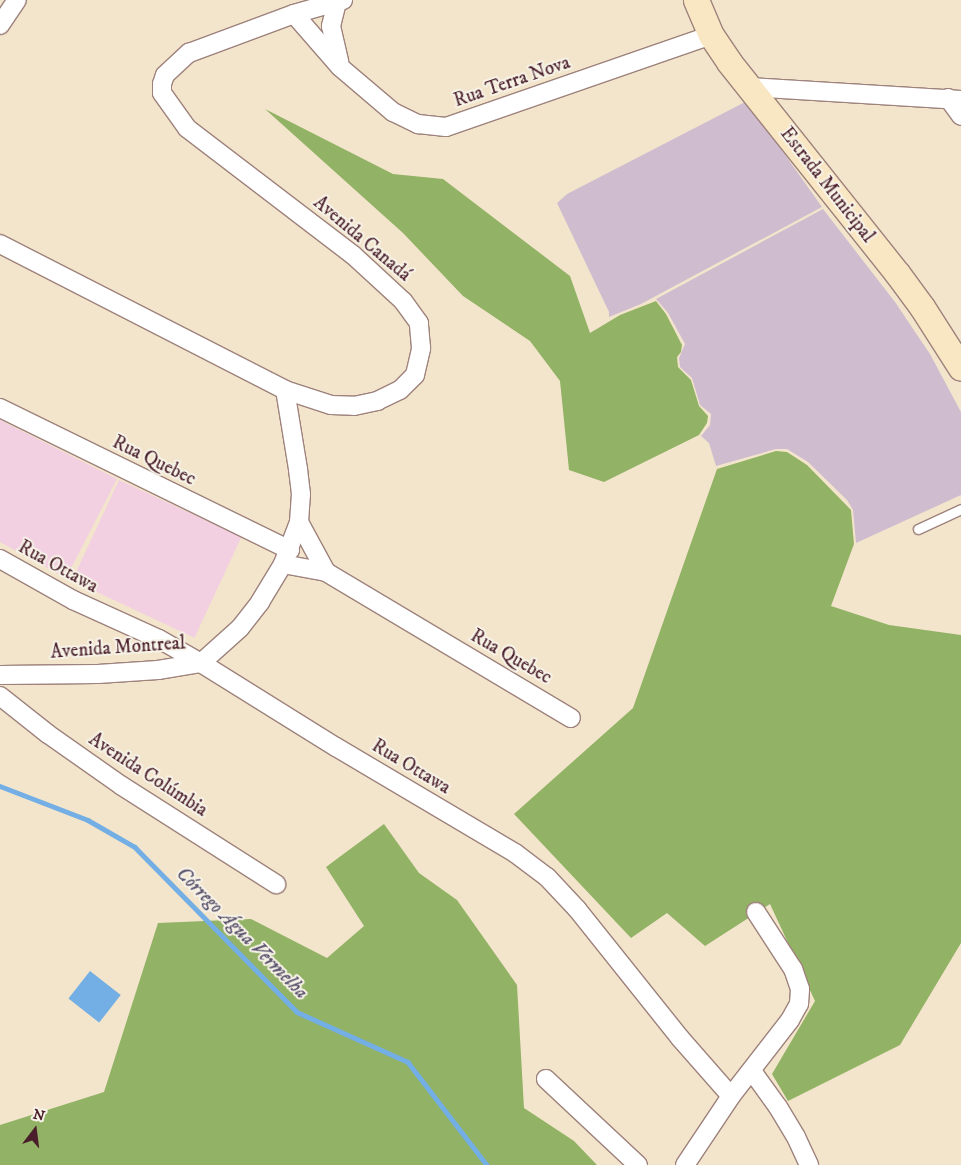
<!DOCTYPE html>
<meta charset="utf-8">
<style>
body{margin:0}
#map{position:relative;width:961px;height:1165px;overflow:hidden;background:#f3e5cc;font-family:"IM FELL DW Pica",serif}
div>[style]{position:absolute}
.built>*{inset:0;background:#f2cfe1;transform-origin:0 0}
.industrial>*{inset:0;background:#cfbdcf}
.forest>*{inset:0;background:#92b265}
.water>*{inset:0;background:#73aee4;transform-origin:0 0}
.stream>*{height:4.5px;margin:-2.25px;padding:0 2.25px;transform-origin:2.25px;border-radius:2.25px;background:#73aee4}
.roads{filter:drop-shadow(1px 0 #9e827c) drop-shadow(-1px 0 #9e827c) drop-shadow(0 1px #9e827c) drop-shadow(0 -1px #9e827c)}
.lane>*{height:9px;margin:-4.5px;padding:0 4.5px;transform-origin:4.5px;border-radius:4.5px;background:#fff}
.street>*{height:18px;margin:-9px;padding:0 9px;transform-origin:9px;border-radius:9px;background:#fff}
.secondary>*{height:25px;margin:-12.5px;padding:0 12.5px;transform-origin:12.5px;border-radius:12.5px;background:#f9e7c3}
span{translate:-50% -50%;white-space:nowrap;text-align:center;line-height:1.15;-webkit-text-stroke:4px #f7f3e8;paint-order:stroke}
.street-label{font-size:19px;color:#4a1f2b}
.water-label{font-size:20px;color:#58516c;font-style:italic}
.north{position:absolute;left:10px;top:1105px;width:50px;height:50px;-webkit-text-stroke:4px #f7f3e8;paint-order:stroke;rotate:15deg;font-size:14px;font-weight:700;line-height:20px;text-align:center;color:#4a1f2b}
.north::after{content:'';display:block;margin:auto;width:18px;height:22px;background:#4a1f2b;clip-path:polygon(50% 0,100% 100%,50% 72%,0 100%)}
</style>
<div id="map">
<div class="built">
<i style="clip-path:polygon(0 420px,117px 479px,66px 578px,0 542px)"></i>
<i style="left:119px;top:480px;width:135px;height:111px;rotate:25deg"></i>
</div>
<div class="industrial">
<i style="clip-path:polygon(747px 101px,822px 207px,641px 304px,609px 317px,609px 312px,557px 203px,567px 194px)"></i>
<i style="clip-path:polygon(823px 209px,895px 302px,930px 354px,961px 412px,961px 495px,856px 543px,853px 510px,847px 500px,808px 462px,787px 449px,776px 449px,716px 466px,709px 443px,701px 436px,710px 425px,711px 414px,700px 405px,692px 378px,680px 367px,679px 358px,685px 344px,668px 313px,656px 299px)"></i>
</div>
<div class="forest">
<i style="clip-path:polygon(265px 109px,393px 174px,443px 179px,570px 276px,590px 333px,620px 315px,656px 301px,666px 314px,682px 345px,681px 352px,677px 357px,678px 367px,691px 380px,699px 406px,708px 416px,707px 423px,699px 435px,604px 482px,569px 470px,560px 381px,530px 341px,463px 296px,403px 233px)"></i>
<i style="clip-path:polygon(776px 451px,787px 452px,807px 465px,851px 510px,854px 544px,831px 606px,889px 625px,961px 635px,961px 943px,900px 1045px,788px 1101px,772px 1074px,815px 1001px,770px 904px,705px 946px,667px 913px,631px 938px,514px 814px,633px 708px,717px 469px)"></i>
<i style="clip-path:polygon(384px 824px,419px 873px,457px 900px,517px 985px,524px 1108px,574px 1141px,597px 1165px,0 1165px,0 1125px,104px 1092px,158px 923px,251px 919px,327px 958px,364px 926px,326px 867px)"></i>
</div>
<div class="water">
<i style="left:90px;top:971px;width:39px;height:35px;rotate:38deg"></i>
</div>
<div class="stream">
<i style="left:0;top:786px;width:94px;rotate:21.1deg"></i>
<i style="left:88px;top:820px;width:54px;rotate:29.9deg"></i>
<i style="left:135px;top:847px;width:231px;rotate:45.5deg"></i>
<i style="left:297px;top:1012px;width:122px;rotate:24.2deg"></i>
<i style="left:408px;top:1062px;width:130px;rotate:52.5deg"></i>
</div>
<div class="roads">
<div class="lane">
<i style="left:918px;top:529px;width:47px;rotate:-24.9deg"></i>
</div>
<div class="street">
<i style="left:337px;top:2px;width:25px;rotate:104deg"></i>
<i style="left:331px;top:26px;width:37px;rotate:77deg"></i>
<i style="left:294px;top:14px;width:70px;rotate:49deg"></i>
<i style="left:340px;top:67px;width:70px;rotate:40.3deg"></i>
<i style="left:393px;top:112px;width:28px;rotate:26deg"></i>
<i style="left:418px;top:124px;width:28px;rotate:6deg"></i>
<i style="left:446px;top:127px;width:281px;rotate:-19.1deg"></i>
<i style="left:0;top:25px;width:30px;rotate:-56deg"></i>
<i style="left:749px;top:87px;width:212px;rotate:3.5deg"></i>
<i style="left:948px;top:98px;width:22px;rotate:54deg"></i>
<i style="left:0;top:244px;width:320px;rotate:27.1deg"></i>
<i style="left:285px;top:390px;width:48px;rotate:18.1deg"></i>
<i style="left:331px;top:405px;width:23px;rotate:2deg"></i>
<i style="left:354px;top:406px;width:24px;rotate:-12deg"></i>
<i style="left:377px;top:401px;width:25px;rotate:-26deg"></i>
<i style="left:400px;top:390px;width:21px;rotate:-45deg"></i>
<i style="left:415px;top:375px;width:28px;rotate:-77deg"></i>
<i style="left:421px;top:348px;width:25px;rotate:-95deg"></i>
<i style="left:419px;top:323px;width:27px;rotate:-126deg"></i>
<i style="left:403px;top:301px;width:68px;rotate:-137.4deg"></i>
<i style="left:353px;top:255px;width:209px;rotate:-142.6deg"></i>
<i style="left:187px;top:128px;width:43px;rotate:-125.5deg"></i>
<i style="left:162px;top:93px;width:9px;rotate:-90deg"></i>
<i style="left:162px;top:84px;width:9px;rotate:-72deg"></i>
<i style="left:165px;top:75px;width:33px;rotate:-43deg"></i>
<i style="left:189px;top:53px;width:112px;rotate:-20.4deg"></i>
<i style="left:294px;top:14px;width:51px;rotate:-15.9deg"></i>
<i style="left:0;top:408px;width:323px;rotate:26.1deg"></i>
<i style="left:299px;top:522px;width:57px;rotate:61.6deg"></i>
<i style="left:326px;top:572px;width:285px;rotate:30.8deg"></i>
<i style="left:0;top:559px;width:84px;rotate:29.3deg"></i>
<i style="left:73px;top:600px;width:94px;rotate:24.4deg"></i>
<i style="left:159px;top:639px;width:48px;rotate:29.7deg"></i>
<i style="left:201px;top:663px;width:159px;rotate:31.9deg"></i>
<i style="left:336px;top:747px;width:208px;rotate:30.6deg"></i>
<i style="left:515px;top:853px;width:40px;rotate:37deg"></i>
<i style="left:547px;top:877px;width:44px;rotate:46.8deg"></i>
<i style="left:577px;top:909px;width:165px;rotate:51.4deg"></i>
<i style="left:680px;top:1038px;width:77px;rotate:48.7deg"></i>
<i style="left:283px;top:564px;width:44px;rotate:10.5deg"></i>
<i style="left:0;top:675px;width:98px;rotate:-0.6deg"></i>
<i style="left:98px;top:674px;width:60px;rotate:-3.8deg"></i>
<i style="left:158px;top:670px;width:44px;rotate:-9.2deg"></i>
<i style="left:201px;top:663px;width:52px;rotate:-41.9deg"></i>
<i style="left:240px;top:628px;width:33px;rotate:-52deg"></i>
<i style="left:260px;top:602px;width:44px;rotate:-58.8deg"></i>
<i style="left:283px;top:564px;width:45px;rotate:-69.1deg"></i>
<i style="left:299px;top:522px;width:28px;rotate:-86deg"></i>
<i style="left:301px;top:494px;width:25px;rotate:-97deg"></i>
<i style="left:298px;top:469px;width:80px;rotate:-99.3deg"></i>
<i style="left:0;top:696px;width:61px;rotate:38.4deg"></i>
<i style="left:48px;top:734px;width:90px;rotate:35.1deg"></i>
<i style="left:122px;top:786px;width:183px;rotate:32.5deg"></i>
<i style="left:752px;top:1071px;width:44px;rotate:54.2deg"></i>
<i style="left:778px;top:1107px;width:35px;rotate:59deg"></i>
<i style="left:796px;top:1137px;width:31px;rotate:65deg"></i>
<i style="left:546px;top:1079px;width:126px;rotate:43.1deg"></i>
<i style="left:685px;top:1165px;width:83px;rotate:-56.3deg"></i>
<i style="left:731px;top:1096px;width:96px;rotate:-52.2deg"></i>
<i style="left:790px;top:1020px;width:18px;rotate:-61deg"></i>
<i style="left:799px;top:1004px;width:15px;rotate:-86deg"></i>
<i style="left:800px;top:989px;width:21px;rotate:-109deg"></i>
<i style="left:793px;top:969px;width:68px;rotate:-123deg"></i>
</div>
<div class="secondary">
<i style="left:696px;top:0;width:38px;rotate:67deg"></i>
<i style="left:711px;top:35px;width:32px;rotate:56deg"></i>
<i style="left:729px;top:62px;width:270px;rotate:51.5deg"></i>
<i style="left:897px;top:273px;width:42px;rotate:53.7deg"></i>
<i style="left:922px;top:307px;width:72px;rotate:57.4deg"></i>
</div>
</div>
<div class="street-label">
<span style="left:512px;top:82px;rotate:-19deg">Rua Terra Nova</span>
<span style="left:827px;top:185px;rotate:52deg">Estrada Municipal</span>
<span style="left:362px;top:239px;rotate:40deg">Avenida Canadá</span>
<span style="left:154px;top:461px;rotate:26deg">Rua Quebec</span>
<span style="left:58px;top:567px;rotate:29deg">Rua Ottawa</span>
<span style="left:118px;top:648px;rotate:-4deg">Avenida Montreal</span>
<span style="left:511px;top:657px;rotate:30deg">Rua Quebec</span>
<span style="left:411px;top:767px;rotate:31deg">Rua Ottawa</span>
<span style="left:148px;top:775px;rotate:33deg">Avenida Colúmbia</span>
</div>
<div class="water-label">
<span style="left:242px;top:933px;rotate:45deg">Córrego Água Vermelha</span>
</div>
<div class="north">N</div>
</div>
